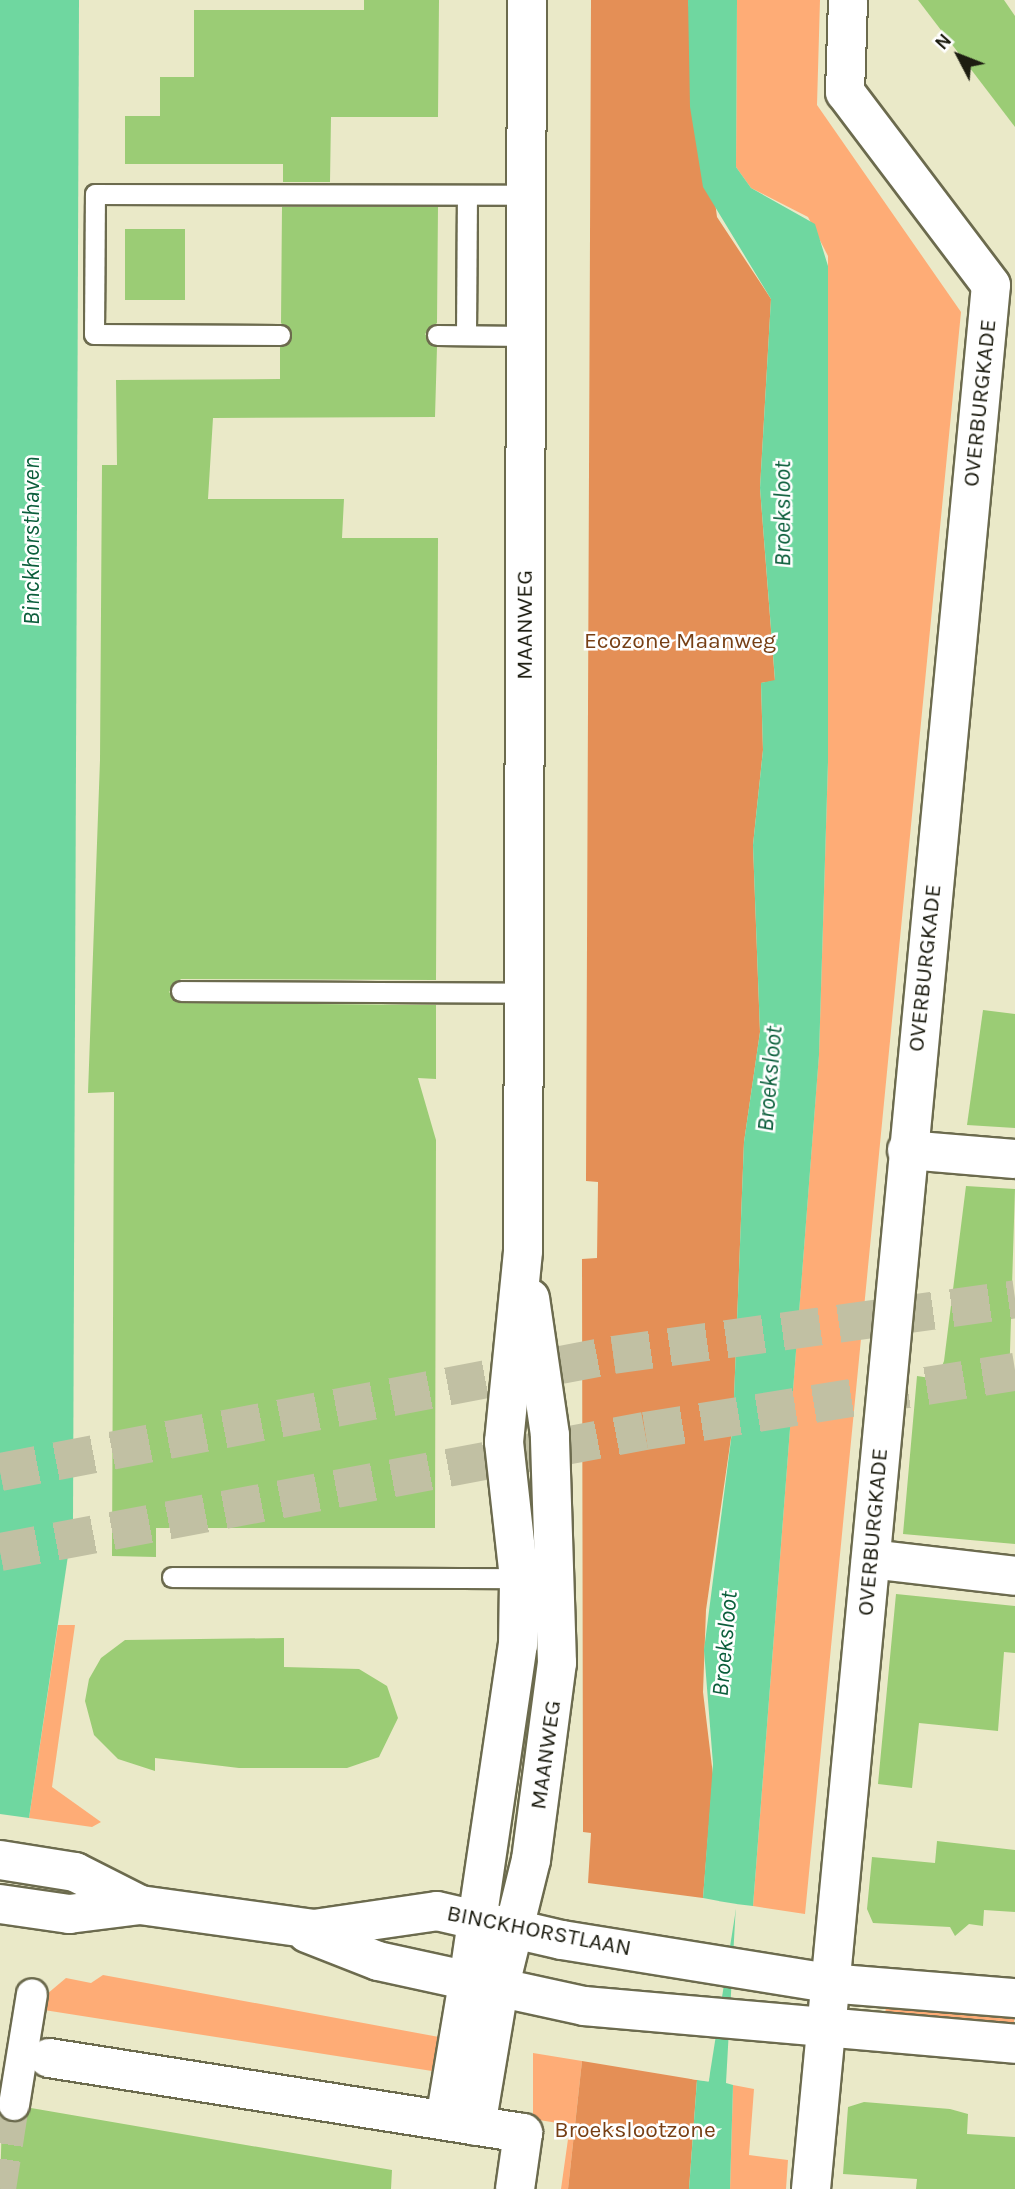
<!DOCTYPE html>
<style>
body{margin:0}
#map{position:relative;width:1015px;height:2189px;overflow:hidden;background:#eae9c8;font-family:Karla,sans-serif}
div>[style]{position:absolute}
.green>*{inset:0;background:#feac76;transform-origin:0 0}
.forest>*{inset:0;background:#e48f56}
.water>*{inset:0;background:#6fd7a0}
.pier>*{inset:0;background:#eae9c8;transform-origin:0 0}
.building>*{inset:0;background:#9bcc75;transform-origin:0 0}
.pedestrian-tunnel>*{height:30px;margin-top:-15px;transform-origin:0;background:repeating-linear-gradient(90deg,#c1c0a3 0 30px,transparent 0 45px)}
.primary-tunnel>*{height:38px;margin-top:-19px;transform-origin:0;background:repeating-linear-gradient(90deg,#c1c0a3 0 38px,transparent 0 57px)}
.roads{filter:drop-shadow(2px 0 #6c6b4e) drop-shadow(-2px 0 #6c6b4e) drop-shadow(0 2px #6c6b4e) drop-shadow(0 -2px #6c6b4e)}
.service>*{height:19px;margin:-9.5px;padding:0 9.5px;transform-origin:9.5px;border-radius:9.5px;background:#fff}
.pedestrian>*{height:30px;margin:-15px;padding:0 15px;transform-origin:15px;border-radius:15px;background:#fff}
.minor>*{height:38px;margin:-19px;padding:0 19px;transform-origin:19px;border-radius:19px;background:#fff}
.tertiary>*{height:38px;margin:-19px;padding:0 19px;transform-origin:19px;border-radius:19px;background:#fff}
span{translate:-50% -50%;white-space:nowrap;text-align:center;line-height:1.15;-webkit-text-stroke:5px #fff;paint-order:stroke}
.street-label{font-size:23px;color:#1d1d11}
.park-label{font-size:23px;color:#763f15}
.water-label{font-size:24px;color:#0b5e3b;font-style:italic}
.north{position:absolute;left:924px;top:21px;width:70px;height:70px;-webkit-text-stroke:5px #fff;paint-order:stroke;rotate:312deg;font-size:19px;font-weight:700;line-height:28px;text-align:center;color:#1d1d11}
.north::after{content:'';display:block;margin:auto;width:24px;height:32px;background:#1d1d11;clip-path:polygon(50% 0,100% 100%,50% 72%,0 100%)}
</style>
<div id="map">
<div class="green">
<i style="clip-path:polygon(737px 0,820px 0,817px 105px,961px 312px,805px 1914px,753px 1906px,819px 1054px,828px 762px,828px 256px,808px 217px,751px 188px,736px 167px)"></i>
<i style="clip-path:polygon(58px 1625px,75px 1625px,52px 1787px,101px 1822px,92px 1827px,29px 1818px)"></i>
<i style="clip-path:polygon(103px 1975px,439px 2037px,432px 2071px,44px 2010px,47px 1994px,66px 1978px,91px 1983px)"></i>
<i style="left:886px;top:2004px;width:129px;height:20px;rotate:4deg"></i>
<i style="clip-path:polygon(533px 2053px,582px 2061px,568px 2189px,561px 2189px,570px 2125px,533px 2119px)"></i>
<i style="clip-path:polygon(733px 2085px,754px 2089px,749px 2155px,788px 2160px,786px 2189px,730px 2189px)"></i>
</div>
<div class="forest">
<i style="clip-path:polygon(591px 0,688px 0,717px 217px,771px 299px,760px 488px,775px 681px,761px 683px,763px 750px,753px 845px,760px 1032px,744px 1142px,733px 1424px,706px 1610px,703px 1692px,713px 1775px,703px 1898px,588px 1883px,591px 1833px,583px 1832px,582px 1259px,597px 1258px,598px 1182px,586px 1181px)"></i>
<i style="clip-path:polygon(582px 2061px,697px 2080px,689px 2189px,568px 2189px)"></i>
</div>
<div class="water">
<i style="clip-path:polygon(0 0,79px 0,73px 1522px,29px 1818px,0 1814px)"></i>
<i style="clip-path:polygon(688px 0,737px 0,736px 167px,751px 188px,815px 224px,828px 266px,828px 762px,819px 1055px,753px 1906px,736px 1904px,726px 2083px,733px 2085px,730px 2189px,689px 2189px,697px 2080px,709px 2081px,719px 1901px,703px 1898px,713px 1764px,704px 1650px,733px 1424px,744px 1142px,760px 1032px,753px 845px,763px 750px,761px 683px,775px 680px,760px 488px,771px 299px,703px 187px,690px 107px)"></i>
</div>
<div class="pier">
<i style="left:718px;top:1901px;width:19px;height:180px;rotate:9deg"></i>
</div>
<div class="building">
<i style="clip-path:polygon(364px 0,439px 0,438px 117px,331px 117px,330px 182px,283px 182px,283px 164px,125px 164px,125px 116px,160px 116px,160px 77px,194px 77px,194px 10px,364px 10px)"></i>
<i style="clip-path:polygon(918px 0,1004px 0,1015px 16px,1015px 127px)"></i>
<i style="clip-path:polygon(282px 207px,438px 207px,437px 323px,425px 334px,437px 347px,435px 417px,213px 418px,208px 499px,344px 499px,342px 538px,438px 538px,436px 980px,181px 979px,169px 992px,181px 1003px,436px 1005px,436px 1079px,418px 1078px,436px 1140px,435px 1528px,156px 1528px,156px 1557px,112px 1556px,114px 1092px,88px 1093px,100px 760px,102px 465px,117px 465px,116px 380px,280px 379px,280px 347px,292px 336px,281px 323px)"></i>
<i style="left:185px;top:229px;width:71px;height:60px;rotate:90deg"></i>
<i style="clip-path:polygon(983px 1010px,1015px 1014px,1015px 1128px,967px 1125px)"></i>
<i style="clip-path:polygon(966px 1186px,1015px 1189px,1009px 1384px,1015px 1385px,1015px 1544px,903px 1534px,917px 1376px,937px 1379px,944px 1361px)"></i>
<i style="clip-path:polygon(896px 1594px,1015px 1606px,1015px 1653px,1004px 1652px,998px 1731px,919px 1723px,912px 1788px,878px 1784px)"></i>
<i style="clip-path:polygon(284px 1638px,284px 1667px,359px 1669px,387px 1686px,398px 1718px,379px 1757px,347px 1768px,239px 1768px,155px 1758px,155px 1771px,118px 1759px,94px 1735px,85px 1701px,89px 1679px,101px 1658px,125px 1640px)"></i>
<i style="clip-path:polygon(937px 1841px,1015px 1850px,1015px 1912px,984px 1910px,983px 1926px,969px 1924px,955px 1936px,950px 1927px,873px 1923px,867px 1909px,872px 1857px,935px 1863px)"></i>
<i style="clip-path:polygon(864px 2102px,950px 2109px,968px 2114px,967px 2134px,1015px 2137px,1015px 2189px,916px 2189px,917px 2179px,843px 2174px,848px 2107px)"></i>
<i style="clip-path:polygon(31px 2108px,392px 2170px,391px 2189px,0 2189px,2px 2117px,20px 2122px)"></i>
</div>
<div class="pedestrian-tunnel">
<i style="left:1px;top:2189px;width:85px;rotate:-81.2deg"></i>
</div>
<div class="primary-tunnel">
<i style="left:0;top:1472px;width:624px;rotate:-10.81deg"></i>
<i style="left:613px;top:1355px;width:406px;rotate:-7.9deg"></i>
<i style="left:0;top:1552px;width:656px;rotate:-10.63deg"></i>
<i style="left:645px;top:1431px;width:375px;rotate:-9.1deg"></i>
</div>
<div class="roads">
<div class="service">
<i style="left:280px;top:335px;width:186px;rotate:-179.7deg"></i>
<i style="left:94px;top:334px;width:140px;rotate:-89.6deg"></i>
<i style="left:95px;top:194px;width:431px;rotate:0.1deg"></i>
<i style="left:437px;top:335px;width:89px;rotate:0.6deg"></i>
<i style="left:466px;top:335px;width:140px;rotate:-89.6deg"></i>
<i style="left:181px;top:991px;width:342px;rotate:0.3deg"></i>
<i style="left:172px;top:1577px;width:352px;rotate:0.2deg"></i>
</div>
<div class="pedestrian">
<i style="left:14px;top:2105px;width:112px;rotate:-80.8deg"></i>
</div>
<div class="minor">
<i style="left:907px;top:1150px;width:108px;rotate:4.8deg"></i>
<i style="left:871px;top:1559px;width:145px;rotate:6.7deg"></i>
<i style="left:49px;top:2058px;width:480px;rotate:9deg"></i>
<i style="left:523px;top:2133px;width:57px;rotate:98.1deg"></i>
<i style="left:445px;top:2120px;width:140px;rotate:-80.5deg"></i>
<i style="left:476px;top:2126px;width:139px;rotate:-80.5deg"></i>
<i style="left:811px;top:2189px;width:1912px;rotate:-84.6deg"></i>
<i style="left:991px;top:285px;width:242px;rotate:-127.1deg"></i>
<i style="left:845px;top:92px;width:92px;rotate:-88.1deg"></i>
</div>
<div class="tertiary">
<i style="left:0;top:1860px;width:76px;rotate:9.1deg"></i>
<i style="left:75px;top:1872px;width:73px;rotate:26.9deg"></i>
<i style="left:0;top:1904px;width:70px;rotate:8.2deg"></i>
<i style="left:69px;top:1914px;width:72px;rotate:-7.2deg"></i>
<i style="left:140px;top:1905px;width:176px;rotate:7.9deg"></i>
<i style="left:314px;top:1929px;width:124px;rotate:-8.3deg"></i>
<i style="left:437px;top:1911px;width:128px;rotate:13.1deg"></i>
<i style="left:562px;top:1940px;width:268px;rotate:9.2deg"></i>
<i style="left:827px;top:1983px;width:189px;rotate:4.6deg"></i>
<i style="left:307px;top:1933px;width:76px;rotate:21.5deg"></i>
<i style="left:378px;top:1961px;width:211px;rotate:12.3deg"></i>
<i style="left:584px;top:2006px;width:433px;rotate:5deg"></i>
<i style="left:468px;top:1982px;width:341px;rotate:-81.6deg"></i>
<i style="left:518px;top:1645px;width:67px;rotate:-89.1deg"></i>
<i style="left:519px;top:1578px;width:137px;rotate:-96.3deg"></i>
<i style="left:504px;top:1442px;width:192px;rotate:-84.3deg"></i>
<i style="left:523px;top:1251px;width:1251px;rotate:-89.82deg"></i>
<i style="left:499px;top:1989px;width:133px;rotate:-76.1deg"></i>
<i style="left:531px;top:1860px;width:199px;rotate:-82.5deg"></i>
<i style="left:557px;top:1663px;width:228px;rotate:-91.8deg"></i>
<i style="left:550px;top:1435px;width:138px;rotate:-98.3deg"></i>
</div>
</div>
<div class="street-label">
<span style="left:980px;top:403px;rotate:-84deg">OVERBURGKADE</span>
<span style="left:525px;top:625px;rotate:-90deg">MAANWEG</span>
<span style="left:925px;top:968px;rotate:-84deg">OVERBURGKADE</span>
<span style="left:873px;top:1532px;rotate:-85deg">OVERBURGKADE</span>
<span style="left:546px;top:1755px;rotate:-82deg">MAANWEG</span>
<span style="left:539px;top:1931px;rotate:11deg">BINCKHORSTLAAN</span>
</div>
<div class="park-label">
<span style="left:680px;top:641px">Ecozone Maanweg</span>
<span style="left:635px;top:2130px">Broekslootzone</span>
</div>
<div class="water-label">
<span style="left:783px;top:514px;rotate:-90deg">Broeksloot</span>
<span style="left:32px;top:541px;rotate:-90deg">Binckhorsthaven</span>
<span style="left:770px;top:1079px;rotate:-85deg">Broeksloot</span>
<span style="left:725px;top:1644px;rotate:-85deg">Broeksloot</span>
</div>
<div class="north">N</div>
</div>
